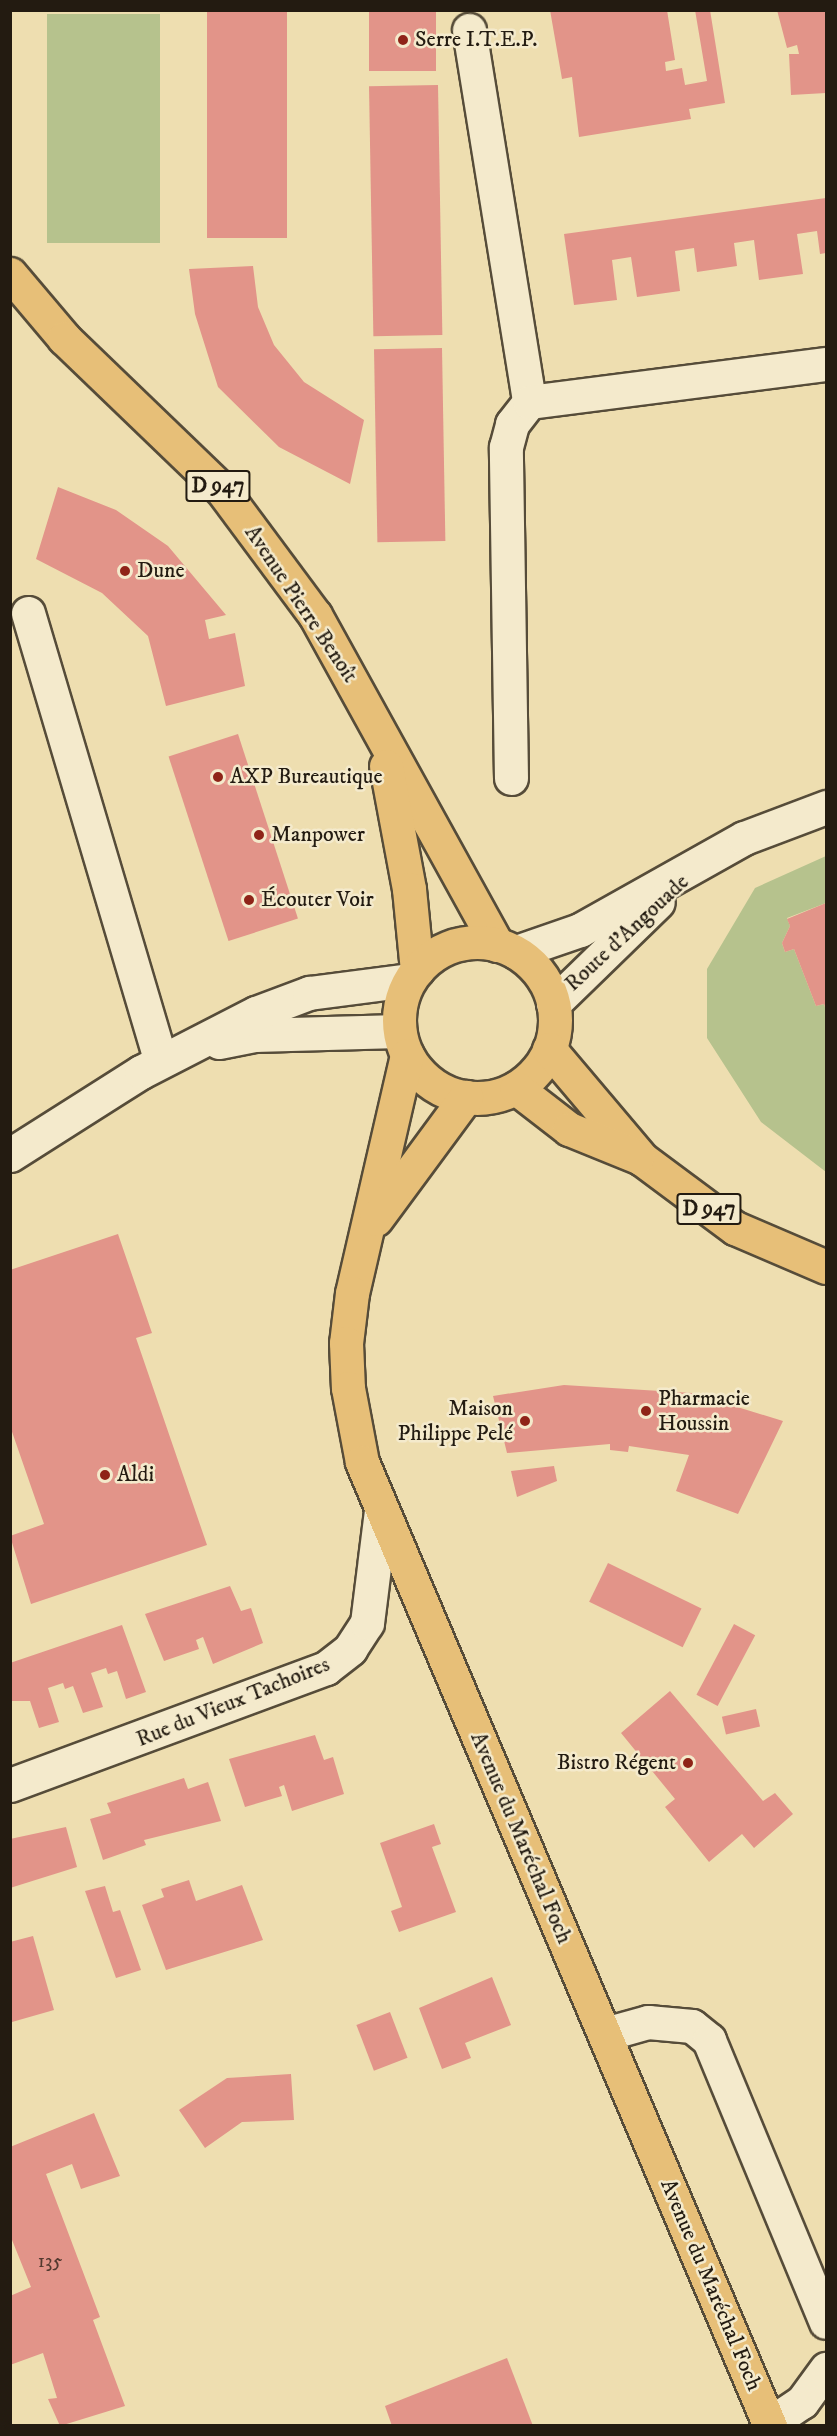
<!DOCTYPE html>
<meta charset="utf-8">
<style>
body{margin:0}
#map{position:relative;width:837px;height:2436px;overflow:hidden;background:#eedeb0;font-family:"IM FELL DW Pica",serif}
div>[style]{position:absolute}
.green>*{inset:0;background:#b6c28d;transform-origin:0 0}
.building>*{inset:0;background:#e29489;transform-origin:0 0}
.roads{filter:drop-shadow(2px 0 #564c39) drop-shadow(-2px 0 #564c39) drop-shadow(0 2px #564c39) drop-shadow(0 -2px #564c39)}
.minor>*{height:33px;margin:-16.5px;padding:0 16.5px;transform-origin:16.5px;border-radius:16.5px;background:#f4eacc}
.major>*{height:33px;margin:-16.5px;padding:0 16.5px;transform-origin:16.5px;border-radius:16.5px;background:#e7bf78}
.major>.ring{margin:-16.5px;padding:0;box-sizing:content-box;background:none;border:33px solid #e7bf78;border-radius:50%}
.dots>*{width:16px;height:16px;translate:-50% -50%;box-sizing:border-box;border:3px solid #f4eacc;border-radius:50%}
span{translate:-50% -50%;white-space:nowrap;text-align:center;line-height:1.15;-webkit-text-stroke:5px #f4eacc;paint-order:stroke}
.number-label{font-size:20px;color:#53392f}
.number-label span{-webkit-text-stroke-width:0}
.shield-label span{padding:2px 4px;background:#f4eacc;border:2px solid;border-radius:4px;-webkit-text-stroke-width:0}
.shield-label{font-size:21px;color:#231b11;font-weight:700}
.poi-label{font-size:22px;color:#231b11}
.left{translate:0 -50%;text-align:left}
.right{translate:-100% -50%;text-align:right}
.street-label{font-size:22px;color:#231b11}
.frame{position:absolute;inset:0;border:12px solid #231b11;pointer-events:none}
</style>
<div id="map">
<div class="green">
<i style="left:47px;top:14px;width:113px;height:229px"></i>
<i style="clip-path:polygon(826px 856px,826px 903px,787px 918px,790px 926px,782px 943px,785px 952px,794px 949px,816px 1006px,824px 1004px,826px 1010px,826px 1172px,761px 1122px,707px 1038px,707px 969px,755px 888px)"></i>
</div>
<div class="building">
<i style="left:207px;top:10px;width:80px;height:228px"></i>
<i style="left:369px;top:10px;width:67px;height:61px"></i>
<i style="clip-path:polygon(550px 10px,667px 10px,675px 60px,665px 62px,666px 71px,682px 68px,685px 85px,707px 81px,695px 10px,710px 10px,725px 103px,689px 109px,691px 119px,579px 137px,572px 77px,562px 79px)"></i>
<i style="clip-path:polygon(777px 10px,826px 10px,826px 93px,791px 95px,789px 54px,799px 54px,797px 45px,787px 48px)"></i>
<i style="left:438px;top:85px;width:250px;height:69px;rotate:89deg"></i>
<i style="clip-path:polygon(826px 198px,826px 253px,820px 254px,817px 231px,797px 234px,803px 274px,759px 280px,754px 240px,734px 243px,737px 266px,697px 272px,694px 248px,675px 251px,680px 291px,637px 297px,631px 257px,612px 260px,617px 300px,574px 305px,564px 234px)"></i>
<i style="clip-path:polygon(253px 266px,258px 307px,274px 345px,304px 382px,364px 420px,350px 484px,279px 447px,218px 387px,195px 314px,189px 269px)"></i>
<i style="left:442px;top:348px;width:193px;height:68px;rotate:89deg"></i>
<i style="clip-path:polygon(58px 487px,116px 510px,168px 546px,226px 615px,205px 620px,209px 639px,235px 633px,245px 686px,166px 706px,148px 636px,102px 593px,36px 559px)"></i>
<i style="left:238px;top:734px;width:194px;height:73px;rotate:72deg"></i>
<i style="clip-path:polygon(826px 903px,826px 1010px,824px 1004px,816px 1006px,794px 949px,785px 952px,782px 943px,790px 926px,787px 919px)"></i>
<i style="clip-path:polygon(118px 1234px,152px 1333px,136px 1338px,207px 1545px,31px 1604px,10px 1536px,44px 1524px,10px 1426px,10px 1270px)"></i>
<i style="clip-path:polygon(564px 1385px,692px 1393px,783px 1421px,738px 1514px,676px 1491px,689px 1455px,629px 1446px,628px 1452px,610px 1450px,610px 1444px,507px 1453px,493px 1396px)"></i>
<i style="clip-path:polygon(554px 1466px,557px 1481px,517px 1497px,511px 1471px)"></i>
<i style="left:608px;top:1563px;width:104px;height:43px;rotate:26deg"></i>
<i style="clip-path:polygon(230px 1586px,241px 1611px,251px 1608px,263px 1643px,213px 1664px,203px 1637px,196px 1640px,199px 1649px,164px 1661px,145px 1614px)"></i>
<i style="left:734px;top:1624px;width:24px;height:80px;rotate:28deg"></i>
<i style="clip-path:polygon(122px 1625px,146px 1692px,126px 1699px,117px 1671px,108px 1674px,106px 1668px,91px 1673px,103px 1707px,83px 1713px,73px 1686px,65px 1689px,63px 1683px,48px 1688px,59px 1722px,39px 1728px,30px 1701px,10px 1701px,10px 1663px)"></i>
<i style="clip-path:polygon(670px 1691px,763px 1801px,775px 1793px,793px 1814px,754px 1848px,742px 1834px,709px 1862px,665px 1807px,675px 1799px,621px 1733px)"></i>
<i style="left:756px;top:1709px;width:18px;height:35px;rotate:77deg"></i>
<i style="clip-path:polygon(315px 1735px,324px 1760px,333px 1757px,344px 1794px,292px 1811px,284px 1785px,279px 1787px,282px 1796px,245px 1807px,229px 1759px)"></i>
<i style="clip-path:polygon(184px 1778px,188px 1789px,208px 1782px,221px 1821px,144px 1840px,146px 1845px,103px 1860px,90px 1819px,111px 1813px,107px 1803px)"></i>
<i style="clip-path:polygon(434px 1824px,441px 1844px,432px 1847px,456px 1912px,399px 1932px,391px 1911px,402px 1907px,380px 1843px)"></i>
<i style="clip-path:polygon(66px 1827px,77px 1867px,10px 1888px,10px 1839px)"></i>
<i style="clip-path:polygon(189px 1880px,196px 1901px,242px 1885px,263px 1940px,166px 1970px,142px 1905px,164px 1897px,161px 1889px)"></i>
<i style="clip-path:polygon(105px 1886px,113px 1912px,120px 1910px,141px 1970px,116px 1978px,85px 1891px)"></i>
<i style="clip-path:polygon(33px 1936px,54px 2010px,12px 2022px,10px 1942px)"></i>
<i style="clip-path:polygon(492px 1977px,511px 2025px,465px 2043px,471px 2058px,442px 2069px,419px 2008px)"></i>
<i style="left:390px;top:2012px;width:49px;height:36px;rotate:69deg"></i>
<i style="clip-path:polygon(291px 2074px,294px 2120px,242px 2122px,205px 2148px,179px 2110px,227px 2078px)"></i>
<i style="clip-path:polygon(94px 2113px,120px 2176px,81px 2189px,72px 2164px,46px 2174px,100px 2317px,93px 2320px,125px 2406px,60px 2426px,48px 2399px,57px 2398px,43px 2353px,10px 2365px,10px 2296px,31px 2287px,10px 2235px,10px 2147px)"></i>
<i style="clip-path:polygon(507px 2358px,533px 2426px,392px 2426px,385px 2406px)"></i>
</div>
<div class="roads">
<div class="minor">
<i style="left:469px;top:30px;width:377px;rotate:80.8deg"></i>
<i style="left:28px;top:613px;width:467px;rotate:73.5deg"></i>
<i style="left:511px;top:778px;width:331px;rotate:-90.9deg"></i>
<i style="left:506px;top:447px;width:24px;rotate:-75deg"></i>
<i style="left:512px;top:424px;width:28px;rotate:-52deg"></i>
<i style="left:529px;top:402px;width:299px;rotate:-7.3deg"></i>
<i style="left:516px;top:952px;width:68px;rotate:-19deg"></i>
<i style="left:580px;top:930px;width:188px;rotate:-29.3deg"></i>
<i style="left:744px;top:838px;width:88px;rotate:-20.7deg"></i>
<i style="left:553px;top:1004px;width:146px;rotate:-44.2deg"></i>
<i style="left:219px;top:1042px;width:36px;rotate:-11deg"></i>
<i style="left:254px;top:1035px;width:145px;rotate:-1.6deg"></i>
<i style="left:10px;top:1155px;width:155px;rotate:-32.4deg"></i>
<i style="left:141px;top:1072px;width:129px;rotate:-27.2deg"></i>
<i style="left:256px;top:1013px;width:57px;rotate:-20.7deg"></i>
<i style="left:309px;top:993px;width:101px;rotate:-7.4deg"></i>
<i style="left:10px;top:1785px;width:337px;rotate:-20.3deg"></i>
<i style="left:326px;top:1668px;width:31px;rotate:-38deg"></i>
<i style="left:350px;top:1649px;width:31px;rotate:-57deg"></i>
<i style="left:367px;top:1623px;width:113px;rotate:-82.9deg"></i>
<i style="left:605px;top:2034px;width:45px;rotate:-15.6deg"></i>
<i style="left:648px;top:2022px;width:44px;rotate:5.2deg"></i>
<i style="left:692px;top:2026px;width:22px;rotate:39deg"></i>
<i style="left:709px;top:2040px;width:305px;rotate:67.5deg"></i>
<i style="left:769px;top:2424px;width:40px;rotate:-34deg"></i>
<i style="left:802px;top:2402px;width:41px;rotate:-54deg"></i>
</div>
<div class="major">
<i style="left:10px;top:274px;width:84px;rotate:49.8deg"></i>
<i style="left:64px;top:338px;width:219px;rotate:43.9deg"></i>
<i style="left:222px;top:490px;width:156px;rotate:53.4deg"></i>
<i style="left:315px;top:615px;width:377px;rotate:61.1deg"></i>
<i style="left:386px;top:766px;width:125px;rotate:79.4deg"></i>
<i style="left:409px;top:889px;width:82px;rotate:84.4deg"></i>
<i class="ring" style="left:399px;top:942px;width:123px;height:123px"></i>
<i style="left:549px;top:1049px;width:144px;rotate:49.8deg"></i>
<i style="left:642px;top:1159px;width:116px;rotate:36.6deg"></i>
<i style="left:735px;top:1228px;width:99px;rotate:23.2deg"></i>
<i style="left:407px;top:1055px;width:244px;rotate:103deg"></i>
<i style="left:352px;top:1293px;width:50px;rotate:96.8deg"></i>
<i style="left:346px;top:1343px;width:45px;rotate:87.5deg"></i>
<i style="left:348px;top:1388px;width:75px;rotate:79.3deg"></i>
<i style="left:362px;top:1462px;width:1047px;rotate:67.06deg"></i>
<i style="left:516px;top:1088px;width:67px;rotate:37.7deg"></i>
<i style="left:569px;top:1129px;width:74px;rotate:22.1deg"></i>
<i style="left:376px;top:1219px;width:152px;rotate:-53.6deg"></i>
</div>
</div>
<div class="dots">
<i style="left:403px;top:40px;background:#8f2418"></i>
<i style="left:125px;top:571px;background:#8f2418"></i>
<i style="left:218px;top:777px;background:#8f2418"></i>
<i style="left:259px;top:835px;background:#8f2418"></i>
<i style="left:249px;top:900px;background:#8f2418"></i>
<i style="left:646px;top:1411px;background:#8f2418"></i>
<i style="left:525px;top:1421px;background:#8f2418"></i>
<i style="left:105px;top:1475px;background:#8f2418"></i>
<i style="left:688px;top:1763px;background:#8f2418"></i>
</div>
<div class="number-label">
<span style="left:50px;top:2261px">135</span>
</div>
<div class="shield-label">
<span style="left:218px;top:486px">D 947</span>
<span style="left:709px;top:1209px">D 947</span>
</div>
<div class="poi-label">
<span class="left" style="left:415px;top:40px">Serre I.T.E.P.</span>
<span class="left" style="left:137px;top:571px">Dune</span>
<span class="left" style="left:230px;top:777px">AXP Bureautique</span>
<span class="left" style="left:271px;top:835px">Manpower</span>
<span class="left" style="left:261px;top:900px">Écouter Voir</span>
<span class="left" style="left:658px;top:1411px">Pharmacie<br>Houssin</span>
<span class="right" style="left:513px;top:1421px">Maison<br>Philippe Pelé</span>
<span class="left" style="left:117px;top:1475px">Aldi</span>
<span class="right" style="left:676px;top:1763px">Bistro Régent</span>
</div>
<div class="street-label">
<span style="left:301px;top:604px;rotate:56deg">Avenue Pierre Benoît</span>
<span style="left:627px;top:933px;rotate:-43deg">Route d'Angouade</span>
<span style="left:233px;top:1702px;rotate:-22deg">Rue du Vieux Tachoires</span>
<span style="left:521px;top:1838px;rotate:67deg">Avenue du Maréchal Foch</span>
<span style="left:711px;top:2285px;rotate:67deg">Avenue du Maréchal Foch</span>
</div>
<div class="frame"></div>
</div>
